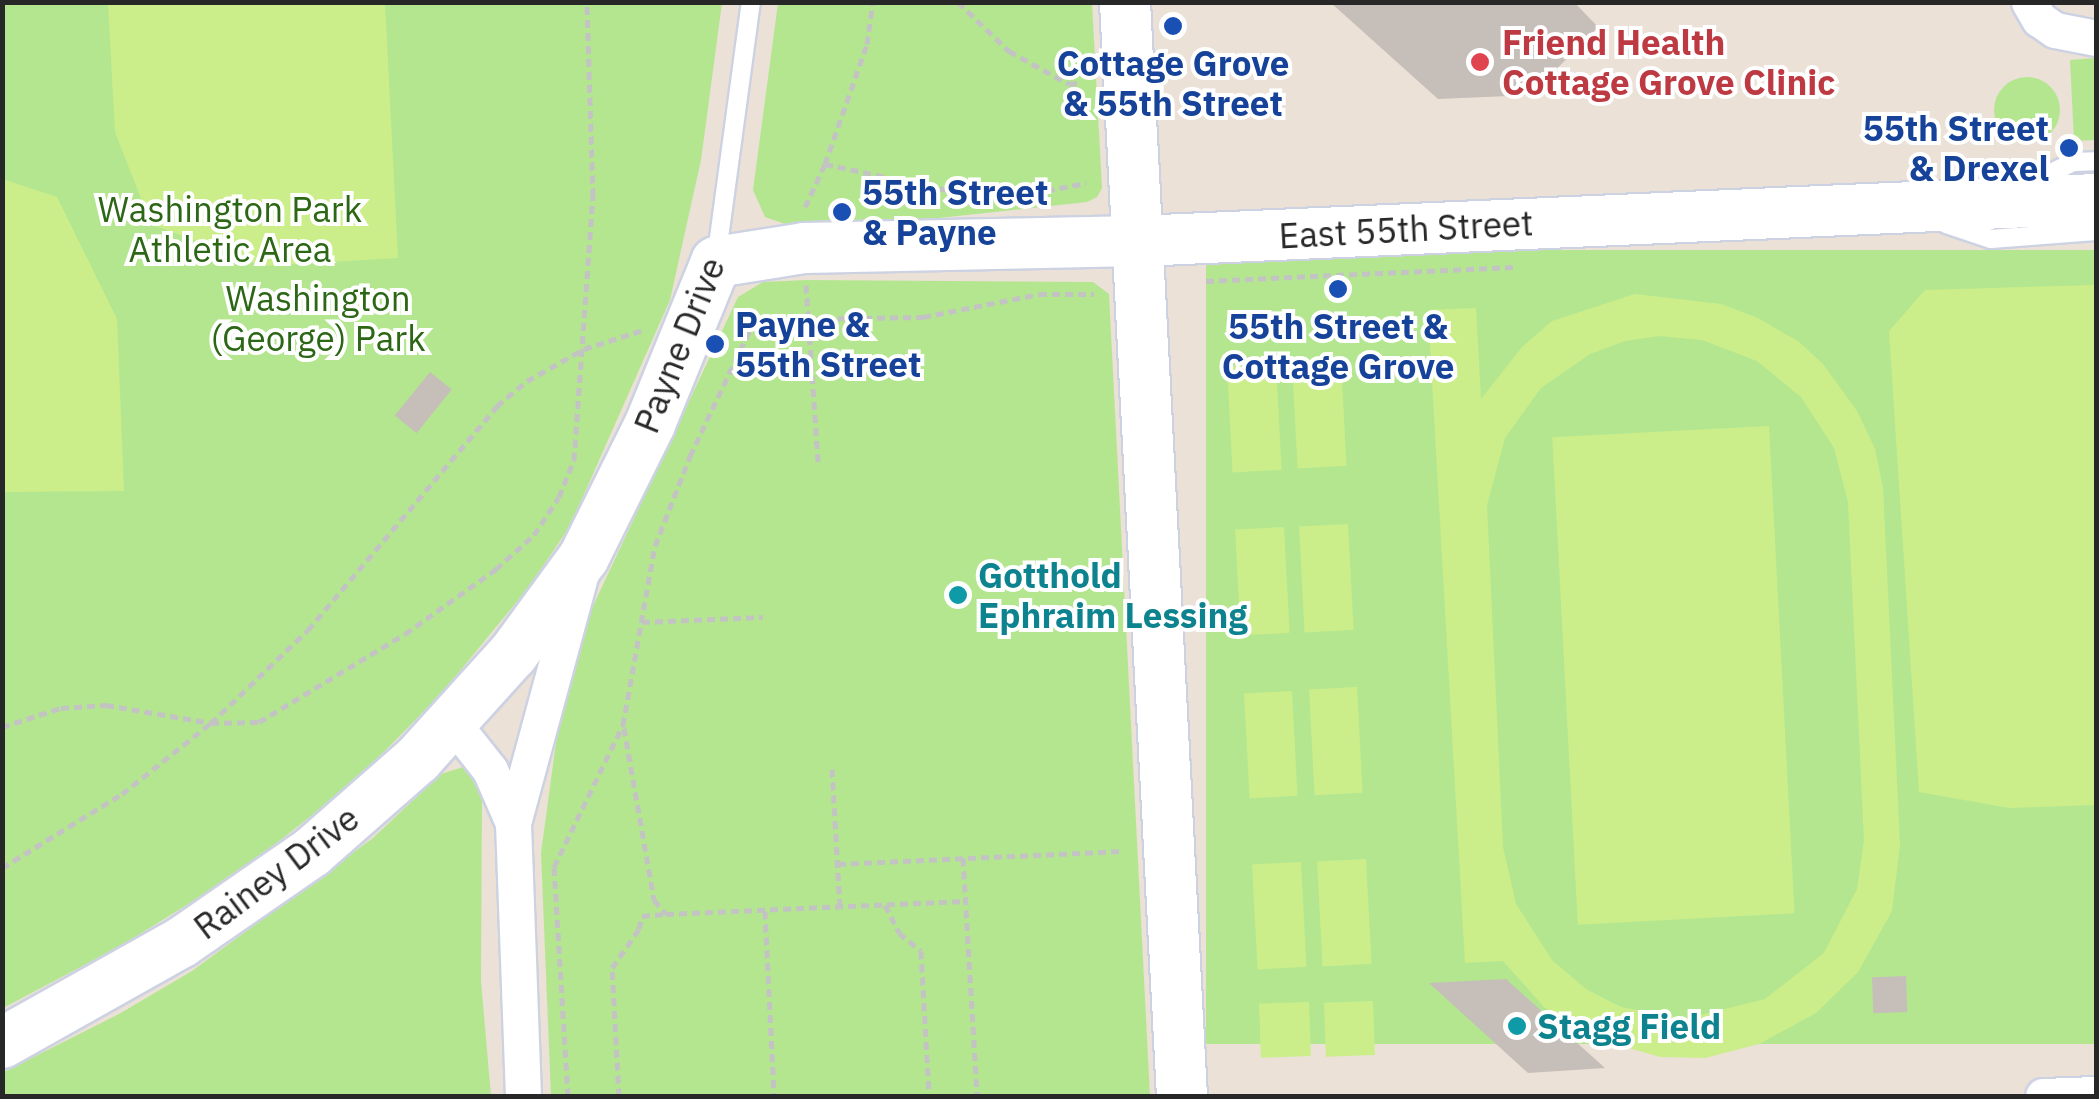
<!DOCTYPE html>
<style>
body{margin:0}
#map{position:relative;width:2099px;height:1099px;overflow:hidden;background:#ebe1d7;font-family:"IBM Plex Sans",sans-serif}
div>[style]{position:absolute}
.green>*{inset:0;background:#b4e690;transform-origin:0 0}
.round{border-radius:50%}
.pitch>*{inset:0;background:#cbee8a;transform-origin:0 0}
.building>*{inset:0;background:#c6beb8;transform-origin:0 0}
.path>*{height:5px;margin-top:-2.5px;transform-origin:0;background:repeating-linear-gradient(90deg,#c3c3c3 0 8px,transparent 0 13px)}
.roads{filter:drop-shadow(2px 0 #cdd2e2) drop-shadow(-2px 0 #cdd2e2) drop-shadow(0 2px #cdd2e2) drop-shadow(0 -2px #cdd2e2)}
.lane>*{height:18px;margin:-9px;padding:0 9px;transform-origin:9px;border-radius:9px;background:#fff}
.street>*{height:35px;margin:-17.5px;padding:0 17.5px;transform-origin:17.5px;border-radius:17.5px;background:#fff}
.secondary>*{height:50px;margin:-25px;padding:0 25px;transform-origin:25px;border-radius:25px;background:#fff}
.dots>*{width:28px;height:28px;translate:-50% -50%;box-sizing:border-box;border:5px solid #fff;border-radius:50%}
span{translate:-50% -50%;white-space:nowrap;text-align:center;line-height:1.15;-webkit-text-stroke:8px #fff;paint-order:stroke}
.health-label{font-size:35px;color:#be3a42;font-weight:700}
.left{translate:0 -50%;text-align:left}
.transit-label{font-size:35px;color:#164399;font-weight:700}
.right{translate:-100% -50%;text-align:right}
.park-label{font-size:35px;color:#2c6715}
.street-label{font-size:35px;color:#272727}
.culture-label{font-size:35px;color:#0d838f;font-weight:700}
.frame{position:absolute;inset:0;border:5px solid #272727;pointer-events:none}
</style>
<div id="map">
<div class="green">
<i style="clip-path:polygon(3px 3px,722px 3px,701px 160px,670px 300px,570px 526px,529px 587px,441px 694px,367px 769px,311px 816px,241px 871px,124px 944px,3px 1008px)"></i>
<i style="clip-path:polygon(778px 3px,1092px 3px,1102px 188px,1097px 197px,1087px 202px,892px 223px,791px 226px,765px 217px,753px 190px)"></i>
<i style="clip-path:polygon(2096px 58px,2096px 140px,2074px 141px,2070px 60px)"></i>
<i class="round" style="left:1994px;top:77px;width:66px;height:66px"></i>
<i style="left:2096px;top:250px;width:794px;height:890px;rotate:90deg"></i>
<i style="clip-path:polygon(806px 280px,1093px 282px,1109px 294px,1150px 1096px,551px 1096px,541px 853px,558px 728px,593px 606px,738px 297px,763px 282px)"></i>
<i style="clip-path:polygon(463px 767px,475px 775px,482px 795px,481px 981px,491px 1096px,3px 1096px,2px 1073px,119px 1014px,192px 971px,373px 838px,441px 774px)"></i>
</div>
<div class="pitch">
<i style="clip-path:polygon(108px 3px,385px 3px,398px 258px,263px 266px,151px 224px,115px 132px)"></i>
<i style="clip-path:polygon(2px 179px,57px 197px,117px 319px,124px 491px,3px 492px)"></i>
<i style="clip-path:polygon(2096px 285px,2096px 805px,2009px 808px,1919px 792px,1889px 331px,1925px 290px)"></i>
<i style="clip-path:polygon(evenodd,1635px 294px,1721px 304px,1758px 318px,1799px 342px,1823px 364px,1857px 411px,1875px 449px,1883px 487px,1900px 845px,1892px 911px,1858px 972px,1816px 1013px,1759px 1044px,1705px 1058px,1660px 1057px,1594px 1038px,1544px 1007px,1503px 961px,1465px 963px,1428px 310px,1476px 308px,1481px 399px,1523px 346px,1552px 321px,1635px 294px,1659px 336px,1702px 340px,1757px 361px,1801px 397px,1834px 448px,1848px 502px,1864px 841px,1857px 889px,1824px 953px,1765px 999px,1685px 1019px,1621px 1007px,1586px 989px,1552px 960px,1516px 904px,1503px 847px,1487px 505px,1505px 438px,1541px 388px,1590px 354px,1625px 341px,1659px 336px)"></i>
<i style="left:1341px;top:361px;width:105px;height:49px;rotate:87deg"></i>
<i style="left:1276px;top:364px;width:106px;height:49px;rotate:87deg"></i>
<i style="left:1769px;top:426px;width:488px;height:217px;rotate:87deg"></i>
<i style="left:1348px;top:524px;width:106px;height:49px;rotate:87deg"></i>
<i style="left:1284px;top:527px;width:106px;height:49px;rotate:87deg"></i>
<i style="left:1357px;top:687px;width:106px;height:48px;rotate:87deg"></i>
<i style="left:1292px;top:691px;width:105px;height:48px;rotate:87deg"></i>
<i style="left:1366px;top:859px;width:105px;height:49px;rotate:87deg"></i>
<i style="left:1301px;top:862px;width:105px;height:49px;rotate:87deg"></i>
<i style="left:1373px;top:1001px;width:54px;height:49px;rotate:88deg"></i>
<i style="left:1309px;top:1002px;width:54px;height:50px;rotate:88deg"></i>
</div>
<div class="building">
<i style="clip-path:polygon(1330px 2px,1574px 2px,1598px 27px,1531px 95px,1438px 99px)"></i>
<i style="left:430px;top:372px;width:28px;height:56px;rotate:39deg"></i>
<i style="left:1906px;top:976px;width:36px;height:34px;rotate:88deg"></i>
<i style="clip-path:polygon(1506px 979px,1605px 1068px,1528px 1073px,1429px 983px)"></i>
</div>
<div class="path">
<i style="left:958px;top:2px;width:71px;rotate:43.9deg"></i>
<i style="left:1009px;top:51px;width:68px;rotate:28.8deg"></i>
<i style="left:1069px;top:84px;width:11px;rotate:-5deg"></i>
<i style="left:825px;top:164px;width:125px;rotate:12deg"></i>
<i style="left:947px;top:190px;width:87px;rotate:2deg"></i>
<i style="left:1034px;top:193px;width:53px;rotate:-10.9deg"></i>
<i style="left:805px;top:207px;width:47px;rotate:-65.1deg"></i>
<i style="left:825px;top:164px;width:127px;rotate:-70.7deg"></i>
<i style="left:867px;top:44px;width:42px;rotate:-81.9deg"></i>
<i style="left:1206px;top:281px;width:308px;rotate:-2.6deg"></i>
<i style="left:806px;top:285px;width:177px;rotate:86.1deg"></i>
<i style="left:734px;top:320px;width:189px;rotate:-0.9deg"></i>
<i style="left:923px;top:317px;width:118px;rotate:-11.2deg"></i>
<i style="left:1039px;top:294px;width:55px"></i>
<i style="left:642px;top:622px;width:121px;rotate:-2.4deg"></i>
<i style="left:2px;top:727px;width:62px;rotate:-17.9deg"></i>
<i style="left:61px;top:708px;width:45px;rotate:-3.8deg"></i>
<i style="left:106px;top:705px;width:107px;rotate:9.7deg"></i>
<i style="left:211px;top:723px;width:48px;rotate:-1.2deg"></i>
<i style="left:259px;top:722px;width:170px;rotate:-31.1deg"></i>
<i style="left:405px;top:634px;width:112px;rotate:-35.5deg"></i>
<i style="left:496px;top:569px;width:51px;rotate:-41.8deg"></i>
<i style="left:534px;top:535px;width:45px;rotate:-56.7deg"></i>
<i style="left:559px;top:497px;width:40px;rotate:-68deg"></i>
<i style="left:574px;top:460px;width:265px;rotate:-85.9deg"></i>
<i style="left:593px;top:196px;width:194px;rotate:-91.8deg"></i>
<i style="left:624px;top:728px;width:175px;rotate:80.1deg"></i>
<i style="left:654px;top:900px;width:18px;rotate:49deg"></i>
<i style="left:666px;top:914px;width:299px;rotate:-2.5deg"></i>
<i style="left:832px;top:769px;width:137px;rotate:86.7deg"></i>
<i style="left:963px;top:858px;width:238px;rotate:86.6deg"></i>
<i style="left:838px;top:864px;width:284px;rotate:-2.6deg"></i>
<i style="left:2px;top:868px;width:141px;rotate:-31.7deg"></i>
<i style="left:122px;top:794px;width:114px;rotate:-38.6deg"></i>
<i style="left:211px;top:723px;width:134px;rotate:-43.8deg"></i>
<i style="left:308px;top:630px;width:293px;rotate:-49.8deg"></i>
<i style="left:497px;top:406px;width:39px;rotate:-40deg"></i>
<i style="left:527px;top:381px;width:65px;rotate:-29.3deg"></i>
<i style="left:584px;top:349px;width:65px;rotate:-17.9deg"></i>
<i style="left:885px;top:905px;width:31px;rotate:63deg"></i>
<i style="left:899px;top:933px;width:28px;rotate:39deg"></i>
<i style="left:921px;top:951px;width:145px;rotate:86.8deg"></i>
<i style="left:765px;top:911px;width:185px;rotate:87.2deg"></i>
<i style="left:568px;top:1096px;width:229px;rotate:-93.5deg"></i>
<i style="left:554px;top:867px;width:158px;rotate:-64.1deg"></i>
<i style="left:623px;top:725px;width:182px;rotate:-79.9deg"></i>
<i style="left:655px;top:546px;width:97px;rotate:-68.7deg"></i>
<i style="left:690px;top:456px;width:152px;rotate:-64.6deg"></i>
<i style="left:619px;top:1096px;width:128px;rotate:-93.1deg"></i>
<i style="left:612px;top:968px;width:47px;rotate:-55.3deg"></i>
<i style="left:639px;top:929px;width:13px;rotate:-77deg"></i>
<i style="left:642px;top:916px;width:21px;rotate:-5deg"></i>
</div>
<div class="roads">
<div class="lane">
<i style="left:2023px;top:187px;width:56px;rotate:-26.6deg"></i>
<i style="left:2073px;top:162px;width:23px;rotate:-2deg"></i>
<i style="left:1946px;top:224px;width:47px;rotate:18.4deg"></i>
<i style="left:1991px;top:239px;width:105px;rotate:-4.4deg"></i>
<i style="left:716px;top:260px;width:260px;rotate:-82.3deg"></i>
</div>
<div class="street">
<i style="left:2029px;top:2px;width:20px;rotate:60deg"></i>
<i style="left:2039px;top:19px;width:19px;rotate:35deg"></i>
<i style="left:2055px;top:30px;width:42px;rotate:11deg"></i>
<i style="left:452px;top:722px;width:61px;rotate:51.6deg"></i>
<i style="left:490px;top:770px;width:58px;rotate:66.5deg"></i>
<i style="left:523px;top:1096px;width:273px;rotate:-92.1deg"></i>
<i style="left:513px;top:823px;width:260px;rotate:-74.8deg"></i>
<i style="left:2043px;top:1096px;width:53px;rotate:-2.2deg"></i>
</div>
<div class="secondary">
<i style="left:1125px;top:2px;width:1095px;rotate:87.02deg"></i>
<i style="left:2px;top:1043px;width:206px;rotate:-29.3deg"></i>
<i style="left:182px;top:942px;width:158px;rotate:-34.7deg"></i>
<i style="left:312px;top:852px;width:141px;rotate:-41.3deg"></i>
<i style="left:418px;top:759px;width:142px;rotate:-47.9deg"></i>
<i style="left:513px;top:654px;width:120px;rotate:-53.8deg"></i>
<i style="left:584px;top:557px;width:148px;rotate:-63.6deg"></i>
<i style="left:650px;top:424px;width:175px;rotate:-67.8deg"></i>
<i style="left:716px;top:262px;width:89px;rotate:-9deg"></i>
<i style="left:804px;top:248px;width:334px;rotate:-1.2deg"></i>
<i style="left:1138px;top:241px;width:959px;rotate:-2.51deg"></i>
</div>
</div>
<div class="dots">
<i style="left:1173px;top:26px;background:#1a4fb4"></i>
<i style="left:1480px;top:62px;background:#e0444e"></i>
<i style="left:2069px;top:148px;background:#1a4fb4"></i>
<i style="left:842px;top:212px;background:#1a4fb4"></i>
<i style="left:1338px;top:289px;background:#1a4fb4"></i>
<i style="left:715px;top:344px;background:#1a4fb4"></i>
<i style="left:958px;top:595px;background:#0f9aa8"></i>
<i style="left:1517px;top:1026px;background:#0f9aa8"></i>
</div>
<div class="health-label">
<span class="left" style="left:1502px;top:62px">Friend Health<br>Cottage Grove Clinic</span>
</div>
<div class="transit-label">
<span style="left:1173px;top:83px">Cottage Grove<br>&amp; 55th Street</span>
<span class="right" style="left:2049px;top:148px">55th Street<br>&amp; Drexel</span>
<span class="left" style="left:862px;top:212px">55th Street<br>&amp; Payne</span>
<span class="left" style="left:735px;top:344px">Payne &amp;<br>55th Street</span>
<span style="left:1338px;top:346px">55th Street &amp;<br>Cottage Grove</span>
</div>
<div class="park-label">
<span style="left:230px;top:229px">Washington Park<br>Athletic Area</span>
<span style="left:318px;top:318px">Washington<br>(George) Park</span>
</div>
<div class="street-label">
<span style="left:1406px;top:229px;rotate:-3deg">East 55th Street</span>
<span style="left:679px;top:345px;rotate:-68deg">Payne Drive</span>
<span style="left:276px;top:872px;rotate:-37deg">Rainey Drive</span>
</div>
<div class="culture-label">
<span class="left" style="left:978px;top:595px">Gotthold<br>Ephraim Lessing</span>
<span class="left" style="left:1537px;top:1026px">Stagg Field</span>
</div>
<div class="frame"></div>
</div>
